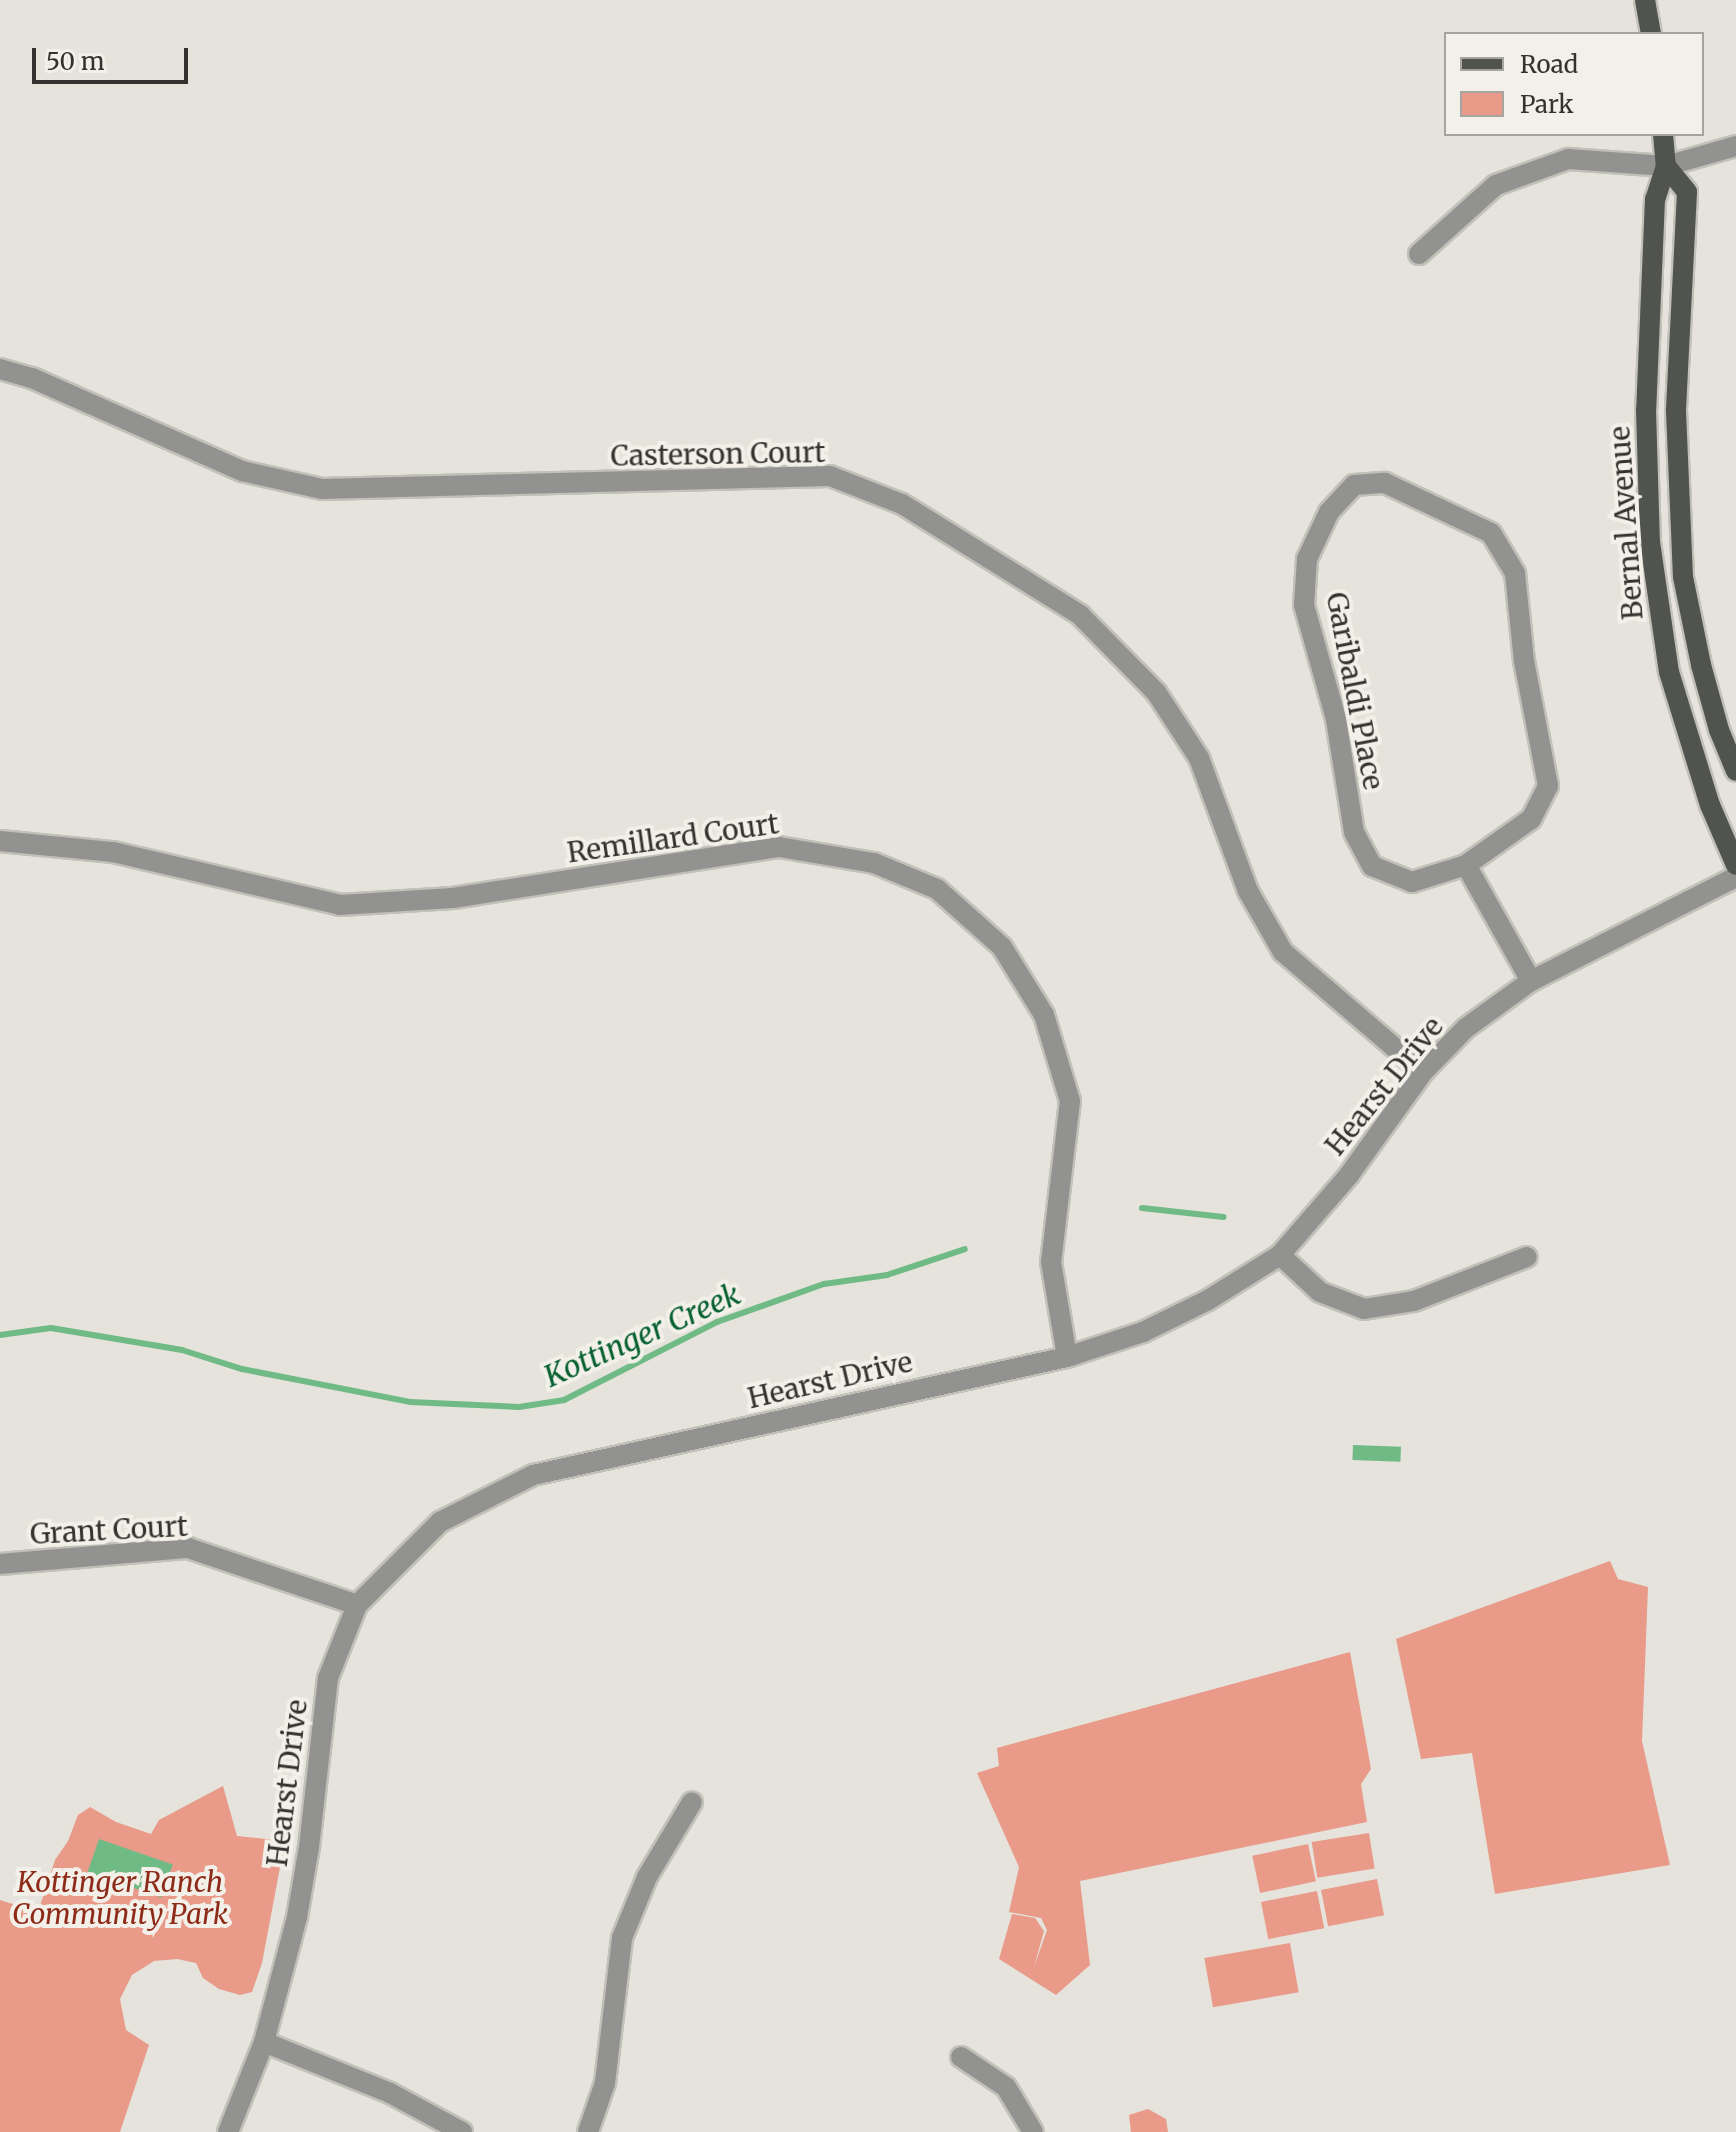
<!DOCTYPE html>
<style>
body{margin:0}
#map{position:relative;width:1736px;height:2132px;overflow:hidden;background:#e5e3db;font-family:Merriweather,serif}
div>[style]{position:absolute}
.green>*{inset:0;background:#e99a89;transform-origin:0 0}
.water>*{inset:0;background:#70ba85;transform-origin:0 0}
.stream>*{height:6px;margin:-3px;padding:0 3px;transform-origin:3px;border-radius:3px;background:#70ba85}
.roads{filter:drop-shadow(2px 0 #c1c0b9) drop-shadow(-2px 0 #c1c0b9) drop-shadow(0 2px #c1c0b9) drop-shadow(0 -2px #c1c0b9)}
.minor>*{height:20px;margin:-10px;padding:0 10px;transform-origin:10px;border-radius:10px;background:#929390}
.major>*{height:20px;margin:-10px;padding:0 10px;transform-origin:10px;border-radius:10px;background:#51534e}
span{translate:-50% -50%;white-space:nowrap;text-align:center;line-height:1.15;-webkit-text-stroke:8px #f2f0e8;paint-order:stroke}
.street-label{font-size:28px;color:#33322f}
.park-label{font-size:28px;color:#8e2a18;font-style:italic}
.water-label{font-size:30px;color:#066030;font-style:italic}
.legend{position:absolute;left:1444px;top:32px;width:260px;height:104px;box-sizing:border-box;background:#f2f0e8;border:2px solid #a6a49e;margin:0;padding:10px 14px;list-style:none;font-size:24px;color:#33322f}
.legend li{display:flex;align-items:center;gap:16px;height:40px}
.legend b{width:40px;border:2px solid #a6a49e}
.scale{position:absolute;left:32px;top:48px;width:156px;height:36px;box-sizing:border-box;border:4px solid #33322f;border-top:0;padding-left:10px;font-size:24px;line-height:28px;white-space:nowrap;color:#33322f;-webkit-text-stroke:6px #f2f0e8;paint-order:stroke}
</style>
<div id="map">
<div class="green">
<i style="clip-path:polygon(1610px 1561px,1618px 1579px,1648px 1587px,1642px 1741px,1670px 1865px,1495px 1894px,1472px 1753px,1421px 1759px,1396px 1639px)"></i>
<i style="clip-path:polygon(1350px 1652px,1371px 1769px,1361px 1784px,1367px 1822px,1080px 1881px,1090px 1965px,1056px 1995px,999px 1959px,1012px 1914px,1035px 1918px,1044px 1931px,1034px 1967px,1047px 1930px,1041px 1918px,1009px 1912px,1019px 1867px,977px 1773px,999px 1766px,997px 1748px)"></i>
<i style="clip-path:polygon(223px 1786px,237px 1836px,285px 1841px,262px 1963px,252px 1992px,240px 1995px,219px 1989px,203px 1978px,196px 1963px,177px 1959px,154px 1961px,132px 1975px,120px 1999px,126px 2030px,149px 2045px,120px 2132px,0 2132px,0 1900px,38px 1912px,55px 1860px,68px 1841px,78px 1815px,90px 1807px,116px 1822px,151px 1834px,159px 1820px)"></i>
<i style="left:1369px;top:1833px;width:36px;height:58px;rotate:81deg"></i>
<i style="left:1308px;top:1844px;width:38px;height:57px;rotate:78deg"></i>
<i style="left:1377px;top:1879px;width:37px;height:57px;rotate:79deg"></i>
<i style="left:1317px;top:1891px;width:38px;height:57px;rotate:79deg"></i>
<i style="left:1290px;top:1943px;width:50px;height:87px;rotate:80deg"></i>
<i style="clip-path:polygon(1148px 2109px,1166px 2119px,1168px 2132px,1131px 2132px,1129px 2115px)"></i>
</div>
<div class="water">
<i style="left:1353px;top:1445px;width:48px;height:15px;rotate:2deg"></i>
<i style="left:99px;top:1839px;width:78px;height:35px;rotate:19deg"></i>
</div>
<div class="stream">
<i style="left:1142px;top:1208px;width:82px;rotate:6.3deg"></i>
<i style="left:0;top:1335px;width:51px;rotate:-7.8deg"></i>
<i style="left:51px;top:1328px;width:133px;rotate:9.5deg"></i>
<i style="left:182px;top:1350px;width:63px;rotate:17.6deg"></i>
<i style="left:242px;top:1369px;width:171px;rotate:11.1deg"></i>
<i style="left:410px;top:1402px;width:109px;rotate:2.6deg"></i>
<i style="left:519px;top:1407px;width:46px;rotate:-8.8deg"></i>
<i style="left:564px;top:1400px;width:172px;rotate:-27deg"></i>
<i style="left:717px;top:1322px;width:114px;rotate:-19.6deg"></i>
<i style="left:824px;top:1284px;width:64px;rotate:-8.1deg"></i>
<i style="left:887px;top:1275px;width:82px;rotate:-18.4deg"></i>
</div>
<div class="roads">
<div class="minor">
<i style="left:1419px;top:254px;width:103px;rotate:-41.9deg"></i>
<i style="left:1496px;top:185px;width:77px;rotate:-19.9deg"></i>
<i style="left:1568px;top:159px;width:98px;rotate:4.1deg"></i>
<i style="left:1666px;top:166px;width:73px;rotate:-15.9deg"></i>
<i style="left:0;top:369px;width:33px;rotate:16deg"></i>
<i style="left:32px;top:378px;width:230px;rotate:23.9deg"></i>
<i style="left:242px;top:471px;width:82px;rotate:12.7deg"></i>
<i style="left:322px;top:489px;width:508px;rotate:-1.47deg"></i>
<i style="left:830px;top:476px;width:77px;rotate:21.3deg"></i>
<i style="left:902px;top:504px;width:210px;rotate:31.9deg"></i>
<i style="left:1080px;top:615px;width:108px;rotate:45.4deg"></i>
<i style="left:1156px;top:692px;width:79px;rotate:56.9deg"></i>
<i style="left:1199px;top:758px;width:142px;rotate:69.8deg"></i>
<i style="left:1248px;top:891px;width:70px;rotate:60.2deg"></i>
<i style="left:1283px;top:952px;width:184px;rotate:40.6deg"></i>
<i style="left:1385px;top:483px;width:117px;rotate:25.3deg"></i>
<i style="left:1491px;top:533px;width:47px;rotate:59deg"></i>
<i style="left:1515px;top:573px;width:88px;rotate:84.2deg"></i>
<i style="left:1524px;top:661px;width:127px;rotate:79.1deg"></i>
<i style="left:1548px;top:786px;width:37px;rotate:117deg"></i>
<i style="left:1531px;top:819px;width:80px;rotate:144.7deg"></i>
<i style="left:1466px;top:865px;width:57px;rotate:162.5deg"></i>
<i style="left:1412px;top:882px;width:43px;rotate:-158.2deg"></i>
<i style="left:1372px;top:866px;width:38px;rotate:-118deg"></i>
<i style="left:1354px;top:832px;width:114px;rotate:-99.1deg"></i>
<i style="left:1336px;top:719px;width:118px;rotate:-105.7deg"></i>
<i style="left:1304px;top:605px;width:46px;rotate:-86.3deg"></i>
<i style="left:1307px;top:559px;width:52px;rotate:-64.9deg"></i>
<i style="left:1329px;top:512px;width:37px;rotate:-47deg"></i>
<i style="left:1354px;top:485px;width:31px;rotate:-4deg"></i>
<i style="left:0;top:841px;width:114px;rotate:5.6deg"></i>
<i style="left:113px;top:852px;width:233px;rotate:13.1deg"></i>
<i style="left:340px;top:905px;width:113px;rotate:-3.5deg"></i>
<i style="left:453px;top:898px;width:330px;rotate:-8.9deg"></i>
<i style="left:779px;top:847px;width:96px;rotate:9.6deg"></i>
<i style="left:874px;top:863px;width:68px;rotate:22.4deg"></i>
<i style="left:937px;top:889px;width:87px;rotate:41.7deg"></i>
<i style="left:1002px;top:947px;width:80px;rotate:58.3deg"></i>
<i style="left:1044px;top:1015px;width:90px;rotate:73.2deg"></i>
<i style="left:1070px;top:1101px;width:162px;rotate:96.7deg"></i>
<i style="left:1051px;top:1262px;width:96px;rotate:80.4deg"></i>
<i style="left:1466px;top:865px;width:133px;rotate:60.7deg"></i>
<i style="left:1280px;top:1255px;width:54px;rotate:42.8deg"></i>
<i style="left:1320px;top:1292px;width:47px;rotate:21.1deg"></i>
<i style="left:1364px;top:1309px;width:51px;rotate:-9.1deg"></i>
<i style="left:1414px;top:1301px;width:121px;rotate:-21.3deg"></i>
<i style="left:0;top:1564px;width:189px;rotate:-4.9deg"></i>
<i style="left:188px;top:1548px;width:178px;rotate:18.6deg"></i>
<i style="left:264px;top:2042px;width:136px;rotate:22deg"></i>
<i style="left:390px;top:2093px;width:82px;rotate:28.4deg"></i>
<i style="left:961px;top:2057px;width:54px;rotate:33.7deg"></i>
<i style="left:1006px;top:2087px;width:52px;rotate:59deg"></i>
<i style="left:228px;top:2132px;width:97px;rotate:-68.2deg"></i>
<i style="left:264px;top:2042px;width:129px;rotate:-75.2deg"></i>
<i style="left:297px;top:1917px;width:71px;rotate:-80.3deg"></i>
<i style="left:309px;top:1847px;width:170px;rotate:-83.6deg"></i>
<i style="left:328px;top:1678px;width:79px;rotate:-68.3deg"></i>
<i style="left:357px;top:1605px;width:117px;rotate:-45deg"></i>
<i style="left:440px;top:1522px;width:104px;rotate:-26.8deg"></i>
<i style="left:533px;top:1475px;width:547px;rotate:-12.46deg"></i>
<i style="left:1067px;top:1357px;width:80px;rotate:-18.2deg"></i>
<i style="left:1143px;top:1332px;width:72px;rotate:-26.2deg"></i>
<i style="left:1208px;top:1300px;width:85px;rotate:-32deg"></i>
<i style="left:1280px;top:1255px;width:106px;rotate:-49.2deg"></i>
<i style="left:1349px;top:1175px;width:127px;rotate:-54.3deg"></i>
<i style="left:1423px;top:1072px;width:62px;rotate:-45.7deg"></i>
<i style="left:1466px;top:1028px;width:80px;rotate:-35.9deg"></i>
<i style="left:1531px;top:981px;width:230px;rotate:-26.9deg"></i>
<i style="left:588px;top:2132px;width:52px;rotate:-70.9deg"></i>
<i style="left:605px;top:2083px;width:146px;rotate:-83.3deg"></i>
<i style="left:622px;top:1938px;width:66px;rotate:-67.7deg"></i>
<i style="left:647px;top:1877px;width:87px;rotate:-59deg"></i>
</div>
<div class="major">
<i style="left:1645px;top:0;width:35px;rotate:80deg"></i>
<i style="left:1663px;top:134px;width:32px;rotate:85deg"></i>
<i style="left:1666px;top:166px;width:35px;rotate:108deg"></i>
<i style="left:1655px;top:199px;width:211px;rotate:92.4deg"></i>
<i style="left:1646px;top:410px;width:132px;rotate:88.3deg"></i>
<i style="left:1650px;top:542px;width:131px;rotate:81.7deg"></i>
<i style="left:1669px;top:672px;width:139px;rotate:72.9deg"></i>
<i style="left:1710px;top:805px;width:65px;rotate:66.6deg"></i>
<i style="left:1666px;top:166px;width:33px;rotate:51deg"></i>
<i style="left:1687px;top:192px;width:219px;rotate:92.9deg"></i>
<i style="left:1676px;top:411px;width:166px;rotate:87.6deg"></i>
<i style="left:1683px;top:577px;width:90px;rotate:78.4deg"></i>
<i style="left:1701px;top:665px;width:67px;rotate:74.5deg"></i>
<i style="left:1719px;top:730px;width:44px;rotate:67.5deg"></i>
</div>
</div>
<div class="street-label">
<span style="left:718px;top:454px;rotate:-1deg">Casterson Court</span>
<span style="left:1626px;top:523px;rotate:-94deg">Bernal Avenue</span>
<span style="left:1355px;top:691px;rotate:79deg">Garibaldi Place</span>
<span style="left:673px;top:838px;rotate:-8deg">Remillard Court</span>
<span style="left:1384px;top:1086px;rotate:-51deg">Hearst Drive</span>
<span style="left:830px;top:1380px;rotate:-13deg">Hearst Drive</span>
<span style="left:109px;top:1530px;rotate:-3deg">Grant Court</span>
<span style="left:287px;top:1783px;rotate:-83deg">Hearst Drive</span>
</div>
<div class="park-label">
<span style="left:120px;top:1898px">Kottinger Ranch<br>Community Park</span>
</div>
<div class="water-label">
<span style="left:642px;top:1335px;rotate:-24deg">Kottinger Creek</span>
</div>
<ul class="legend">
<li><b style="height:10px;background:#51534e"></b>Road</li>
<li><b style="height:22px;background:#e99a89"></b>Park</li>
</ul>
<div class="scale">50 m</div>
</div>
